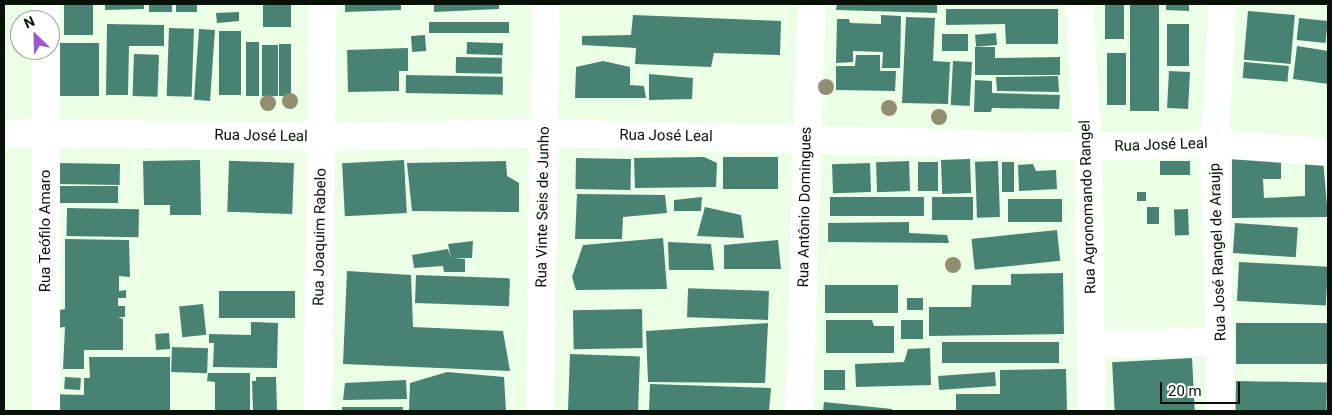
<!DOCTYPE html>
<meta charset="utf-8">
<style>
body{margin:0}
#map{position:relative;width:1332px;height:415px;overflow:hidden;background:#eaffe6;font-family:Roboto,sans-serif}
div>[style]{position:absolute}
.building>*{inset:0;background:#488273;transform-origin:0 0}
.street>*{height:28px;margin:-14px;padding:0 14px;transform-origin:14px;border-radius:14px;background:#fff}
.secondary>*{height:28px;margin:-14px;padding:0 14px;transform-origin:14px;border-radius:14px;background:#fff}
.trees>*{width:16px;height:16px;margin:-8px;border-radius:50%;background:#918e71}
span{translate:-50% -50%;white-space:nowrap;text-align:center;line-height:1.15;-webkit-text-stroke:4px #fff;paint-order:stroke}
.street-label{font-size:15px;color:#081007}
.frame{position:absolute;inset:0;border:5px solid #081007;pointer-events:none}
.north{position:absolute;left:10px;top:10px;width:50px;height:50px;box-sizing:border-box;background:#fff;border:1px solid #9c9f9c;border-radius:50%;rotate:336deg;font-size:14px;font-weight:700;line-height:20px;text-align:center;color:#081007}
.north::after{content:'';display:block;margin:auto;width:18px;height:22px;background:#a057cb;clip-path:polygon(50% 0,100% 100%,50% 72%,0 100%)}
.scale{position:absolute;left:1160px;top:382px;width:80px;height:22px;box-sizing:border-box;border:2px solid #081007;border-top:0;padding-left:6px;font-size:15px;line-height:18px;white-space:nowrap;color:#081007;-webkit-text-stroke:4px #fff;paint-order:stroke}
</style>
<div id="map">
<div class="building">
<i style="left:64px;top:4px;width:29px;height:31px"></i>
<i style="clip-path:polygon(105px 4px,144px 4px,144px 9px,105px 10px)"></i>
<i style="left:149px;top:4px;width:23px;height:8px"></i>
<i style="left:176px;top:4px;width:21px;height:8px"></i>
<i style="left:263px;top:4px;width:28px;height:23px"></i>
<i style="clip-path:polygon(345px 4px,401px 4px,401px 10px,345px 12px)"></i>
<i style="clip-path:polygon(434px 4px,499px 4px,499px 9px,434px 12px)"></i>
<i style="clip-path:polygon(837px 4px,937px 4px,937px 13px,836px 10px)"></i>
<i style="left:1105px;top:4px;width:19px;height:35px"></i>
<i style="left:1130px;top:4px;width:29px;height:107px"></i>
<i style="clip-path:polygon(1166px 4px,1189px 4px,1189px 11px,1166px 10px)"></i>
<i style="clip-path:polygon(946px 9px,1058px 9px,1058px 44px,1006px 44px,1005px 24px,946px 25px)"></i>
<i style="left:1248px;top:11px;width:47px;height:49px;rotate:5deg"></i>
<i style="clip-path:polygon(239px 12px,239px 21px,217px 23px,216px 13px)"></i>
<i style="clip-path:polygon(633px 15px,781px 21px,780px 55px,714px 53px,711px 67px,635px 64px,636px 48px,582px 45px,582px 36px,631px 35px)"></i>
<i style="clip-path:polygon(881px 15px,901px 16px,900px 68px,882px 68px,883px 52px,853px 51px,853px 62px,836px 63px,837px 19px,849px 19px,850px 23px,881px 24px)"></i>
<i style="clip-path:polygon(906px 17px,935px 18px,933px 61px,950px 62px,948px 104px,902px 103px)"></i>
<i style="left:1299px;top:18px;width:29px;height:22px;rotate:6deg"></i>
<i style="left:509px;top:22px;width:11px;height:80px;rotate:90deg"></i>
<i style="clip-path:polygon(107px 24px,164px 25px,164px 46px,129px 46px,128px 95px,106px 95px)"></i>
<i style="left:1167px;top:24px;width:22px;height:42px"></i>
<i style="left:169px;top:28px;width:25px;height:68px;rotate:2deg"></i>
<i style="left:199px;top:29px;width:16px;height:71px;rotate:4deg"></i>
<i style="left:219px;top:31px;width:22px;height:64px"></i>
<i style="left:996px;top:33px;width:12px;height:21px;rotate:85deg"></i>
<i style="left:968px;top:34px;width:17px;height:26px;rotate:90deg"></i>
<i style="left:425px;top:35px;width:16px;height:14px;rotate:86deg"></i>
<i style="left:246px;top:42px;width:13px;height:54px"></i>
<i style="left:467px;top:42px;width:36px;height:12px;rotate:2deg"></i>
<i style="left:99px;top:43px;width:53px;height:39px;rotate:90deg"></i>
<i style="left:279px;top:44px;width:12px;height:52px"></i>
<i style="left:262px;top:45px;width:16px;height:51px"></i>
<i style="clip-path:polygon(1297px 46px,1328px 51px,1328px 84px,1293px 79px)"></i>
<i style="clip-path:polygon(975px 47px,995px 47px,995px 58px,1060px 57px,1060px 75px,975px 75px)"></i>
<i style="clip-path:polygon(408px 48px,408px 71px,399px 71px,399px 91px,348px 92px,347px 50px)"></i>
<i style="left:1107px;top:53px;width:19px;height:52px"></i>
<i style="left:134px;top:54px;width:25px;height:42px;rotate:2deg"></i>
<i style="clip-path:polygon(856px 55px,880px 55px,880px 71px,896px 71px,895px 91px,836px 90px,836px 66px,855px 66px)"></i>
<i style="left:456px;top:57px;width:46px;height:16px;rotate:1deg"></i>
<i style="clip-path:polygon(603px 61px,630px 67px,630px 85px,644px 86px,646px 98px,575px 98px,576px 67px)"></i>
<i style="left:953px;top:61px;width:19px;height:44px;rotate:3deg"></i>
<i style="left:1244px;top:62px;width:45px;height:16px;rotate:5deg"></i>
<i style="left:1169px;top:71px;width:21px;height:37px;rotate:3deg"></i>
<i style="clip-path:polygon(649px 74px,693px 78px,692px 99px,649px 100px)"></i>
<i style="left:406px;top:75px;width:97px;height:18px;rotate:1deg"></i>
<i style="clip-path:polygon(1058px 76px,1059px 92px,997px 91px,996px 77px)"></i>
<i style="clip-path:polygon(975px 80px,992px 81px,992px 93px,1060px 95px,1059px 109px,992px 108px,991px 112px,974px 112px)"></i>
<i style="clip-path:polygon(1232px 156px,1281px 157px,1281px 179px,1263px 179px,1264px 198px,1305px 196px,1305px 158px,1323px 159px,1328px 217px,1232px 218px)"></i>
<i style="clip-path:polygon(704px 157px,717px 163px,716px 187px,635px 188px,634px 158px)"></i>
<i style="left:778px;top:157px;width:32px;height:55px;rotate:90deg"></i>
<i style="left:576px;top:158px;width:55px;height:31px;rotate:1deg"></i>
<i style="left:970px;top:159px;width:34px;height:29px;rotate:88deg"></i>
<i style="clip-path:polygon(200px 160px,201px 215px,170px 215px,170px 205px,144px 205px,143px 161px)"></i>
<i style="left:404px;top:160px;width:53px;height:62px;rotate:87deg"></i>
<i style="clip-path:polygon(506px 161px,507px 176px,519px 183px,519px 212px,412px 211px,407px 163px)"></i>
<i style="left:909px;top:161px;width:30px;height:33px;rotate:88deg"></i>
<i style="left:998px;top:161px;width:56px;height:23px;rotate:88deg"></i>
<i style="left:1160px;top:161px;width:30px;height:14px"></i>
<i style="left:918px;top:162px;width:20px;height:29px"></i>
<i style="left:1014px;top:162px;width:30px;height:12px;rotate:90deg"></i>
<i style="left:56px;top:163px;width:64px;height:21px;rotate:1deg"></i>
<i style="left:294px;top:163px;width:51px;height:65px;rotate:92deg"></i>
<i style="left:870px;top:163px;width:29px;height:38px;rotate:88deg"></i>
<i style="clip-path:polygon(1033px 164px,1036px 171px,1056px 170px,1057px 189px,1019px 191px,1018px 165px)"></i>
<i style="left:118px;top:186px;width:17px;height:63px;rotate:90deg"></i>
<i style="left:1146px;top:192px;width:9px;height:9px;rotate:90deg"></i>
<i style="clip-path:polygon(577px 194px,665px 195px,667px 213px,623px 217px,622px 239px,575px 239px)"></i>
<i style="clip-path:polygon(702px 197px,701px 211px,674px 211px,674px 200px)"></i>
<i style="left:924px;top:197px;width:19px;height:94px;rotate:90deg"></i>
<i style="left:932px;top:197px;width:41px;height:23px"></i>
<i style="left:1008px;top:199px;width:54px;height:23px"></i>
<i style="clip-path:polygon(705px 207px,741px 215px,744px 238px,697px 236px)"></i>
<i style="left:1159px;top:207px;width:17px;height:12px;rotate:90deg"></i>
<i style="left:67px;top:208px;width:72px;height:28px;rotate:1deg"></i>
<i style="left:1188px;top:209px;width:26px;height:14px;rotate:88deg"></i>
<i style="clip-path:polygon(909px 222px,909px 233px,947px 235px,949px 243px,828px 242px,828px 223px)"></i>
<i style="left:1235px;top:223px;width:63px;height:30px;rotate:4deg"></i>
<i style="left:1057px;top:230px;width:31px;height:86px;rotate:84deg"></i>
<i style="clip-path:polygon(663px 238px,667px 289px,576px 290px,572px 277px,583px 245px)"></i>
<i style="clip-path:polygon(65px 239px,129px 240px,130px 277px,119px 276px,119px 291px,126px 290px,126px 298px,118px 298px,118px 306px,125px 306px,125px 317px,118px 317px,123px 319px,123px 350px,84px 350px,84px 369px,63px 369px,65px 327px,55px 328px,54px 311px,65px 309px)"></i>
<i style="clip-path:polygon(778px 240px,781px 269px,724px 269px,724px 245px)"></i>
<i style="clip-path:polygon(473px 241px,472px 258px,454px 258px,465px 259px,465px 272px,444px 272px,443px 266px,414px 268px,412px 255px,448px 249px,451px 258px,448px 244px)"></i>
<i style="clip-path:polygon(668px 242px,711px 244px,714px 270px,669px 270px)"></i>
<i style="left:1239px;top:262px;width:89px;height:39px;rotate:3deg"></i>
<i style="clip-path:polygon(347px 271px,411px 275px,413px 327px,503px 331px,510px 371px,343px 364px)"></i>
<i style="clip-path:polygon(1063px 273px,1064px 334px,929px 336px,929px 307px,971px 307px,972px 285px,1011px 285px,1011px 274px)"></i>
<i style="left:416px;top:275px;width:94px;height:28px;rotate:2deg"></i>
<i style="left:898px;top:285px;width:28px;height:73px;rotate:90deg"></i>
<i style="left:295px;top:291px;width:27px;height:76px;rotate:90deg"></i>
<i style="left:769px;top:291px;width:29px;height:81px;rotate:92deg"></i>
<i style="left:907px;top:298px;width:16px;height:12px"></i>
<i style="left:203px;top:304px;width:31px;height:24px;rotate:84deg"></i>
<i style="left:642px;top:309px;width:39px;height:69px;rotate:89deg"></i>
<i style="clip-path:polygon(826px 320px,872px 320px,874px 326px,894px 326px,894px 353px,826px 353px)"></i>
<i style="left:901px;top:320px;width:22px;height:19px"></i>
<i style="clip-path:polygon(251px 322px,278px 323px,277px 368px,213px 367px,214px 343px,209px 343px,209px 334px,251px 335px)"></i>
<i style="clip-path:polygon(768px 323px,765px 383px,648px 382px,646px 331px)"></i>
<i style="left:1328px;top:323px;width:41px;height:92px;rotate:90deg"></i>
<i style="left:169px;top:333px;width:16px;height:14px;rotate:86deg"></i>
<i style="left:1059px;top:342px;width:21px;height:117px;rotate:90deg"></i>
<i style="left:172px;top:347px;width:36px;height:25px;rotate:2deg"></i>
<i style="clip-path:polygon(930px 348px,931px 385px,856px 387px,855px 364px,904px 362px,908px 349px)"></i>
<i style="left:570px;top:354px;width:70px;height:57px;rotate:2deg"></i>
<i style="clip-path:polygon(89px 357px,170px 357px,170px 410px,49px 410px,49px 394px,84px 395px,84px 378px,90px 378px)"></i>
<i style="left:1192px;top:358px;width:53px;height:80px;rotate:87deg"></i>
<i style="clip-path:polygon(1066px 369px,1067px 411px,956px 411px,956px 394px,1000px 394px,1000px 370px)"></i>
<i style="left:824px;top:370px;width:21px;height:20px"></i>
<i style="clip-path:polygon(447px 372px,504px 377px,506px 411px,409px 411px,410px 383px)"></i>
<i style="left:995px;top:372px;width:14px;height:57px;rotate:86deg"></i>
<i style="clip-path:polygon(208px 373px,250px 373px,250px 411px,215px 411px,215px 382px,207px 381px)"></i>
<i style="left:65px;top:377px;width:16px;height:12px;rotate:4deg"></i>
<i style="clip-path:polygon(256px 377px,276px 377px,277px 411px,253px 411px,252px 381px,256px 381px)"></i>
<i style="clip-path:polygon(406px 380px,407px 399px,343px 400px,345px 383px)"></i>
<i style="left:1236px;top:381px;width:91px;height:30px;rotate:1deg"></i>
<i style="clip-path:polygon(650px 384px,771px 388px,769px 411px,649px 411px)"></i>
<i style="clip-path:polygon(824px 402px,892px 409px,892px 411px,823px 411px)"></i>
<i style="left:342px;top:407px;width:61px;height:4px"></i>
</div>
<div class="street">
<i style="left:46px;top:4px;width:16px;rotate:90deg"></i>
<i style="left:4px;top:133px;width:317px;rotate:0.7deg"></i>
<i style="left:321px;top:137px;width:223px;rotate:-1deg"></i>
<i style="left:544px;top:133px;width:544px;rotate:1.47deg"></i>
<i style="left:1088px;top:147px;width:126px;rotate:-1.4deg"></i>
<i style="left:1214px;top:144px;width:114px;rotate:4deg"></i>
<i style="left:1092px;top:344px;width:128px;rotate:-0.9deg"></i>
<i style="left:46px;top:411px;width:361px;rotate:-90deg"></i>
<i style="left:318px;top:411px;width:407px;rotate:-89.4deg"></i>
<i style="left:799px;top:411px;width:407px;rotate:-88.2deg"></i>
<i style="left:1221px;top:411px;width:267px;rotate:-91.5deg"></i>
<i style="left:1214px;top:144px;width:140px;rotate:-86.3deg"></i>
</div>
<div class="secondary">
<i style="left:1079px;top:4px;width:143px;rotate:86.4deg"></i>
<i style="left:1088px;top:147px;width:264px;rotate:89.1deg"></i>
<i style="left:540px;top:411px;width:407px;rotate:-89.2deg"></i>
</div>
<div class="trees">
<i style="left:826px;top:87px"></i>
<i style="left:290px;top:101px"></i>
<i style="left:268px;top:103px"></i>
<i style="left:889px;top:108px"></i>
<i style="left:939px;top:117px"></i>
<i style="left:953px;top:265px"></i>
</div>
<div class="street-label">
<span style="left:261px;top:136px;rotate:1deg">Rua José Leal</span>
<span style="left:666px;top:136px;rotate:1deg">Rua José Leal</span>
<span style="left:1161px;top:145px;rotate:-2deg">Rua José Leal</span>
<span style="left:543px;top:207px;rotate:-89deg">Rua Vinte Seis de Junho</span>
<span style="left:805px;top:207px;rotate:-89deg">Rua Antônio Domingues</span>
<span style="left:1088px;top:207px;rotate:-92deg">Rua Agronomando Rangel</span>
<span style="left:46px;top:231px;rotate:-90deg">Rua Teófilo Amaro</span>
<span style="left:320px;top:237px;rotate:-89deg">Rua Joaquim Rabelo</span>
<span style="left:1218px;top:252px;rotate:-92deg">Rua José Rangel de Araujp</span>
</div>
<div class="frame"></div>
<div class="north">N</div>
<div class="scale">20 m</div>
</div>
